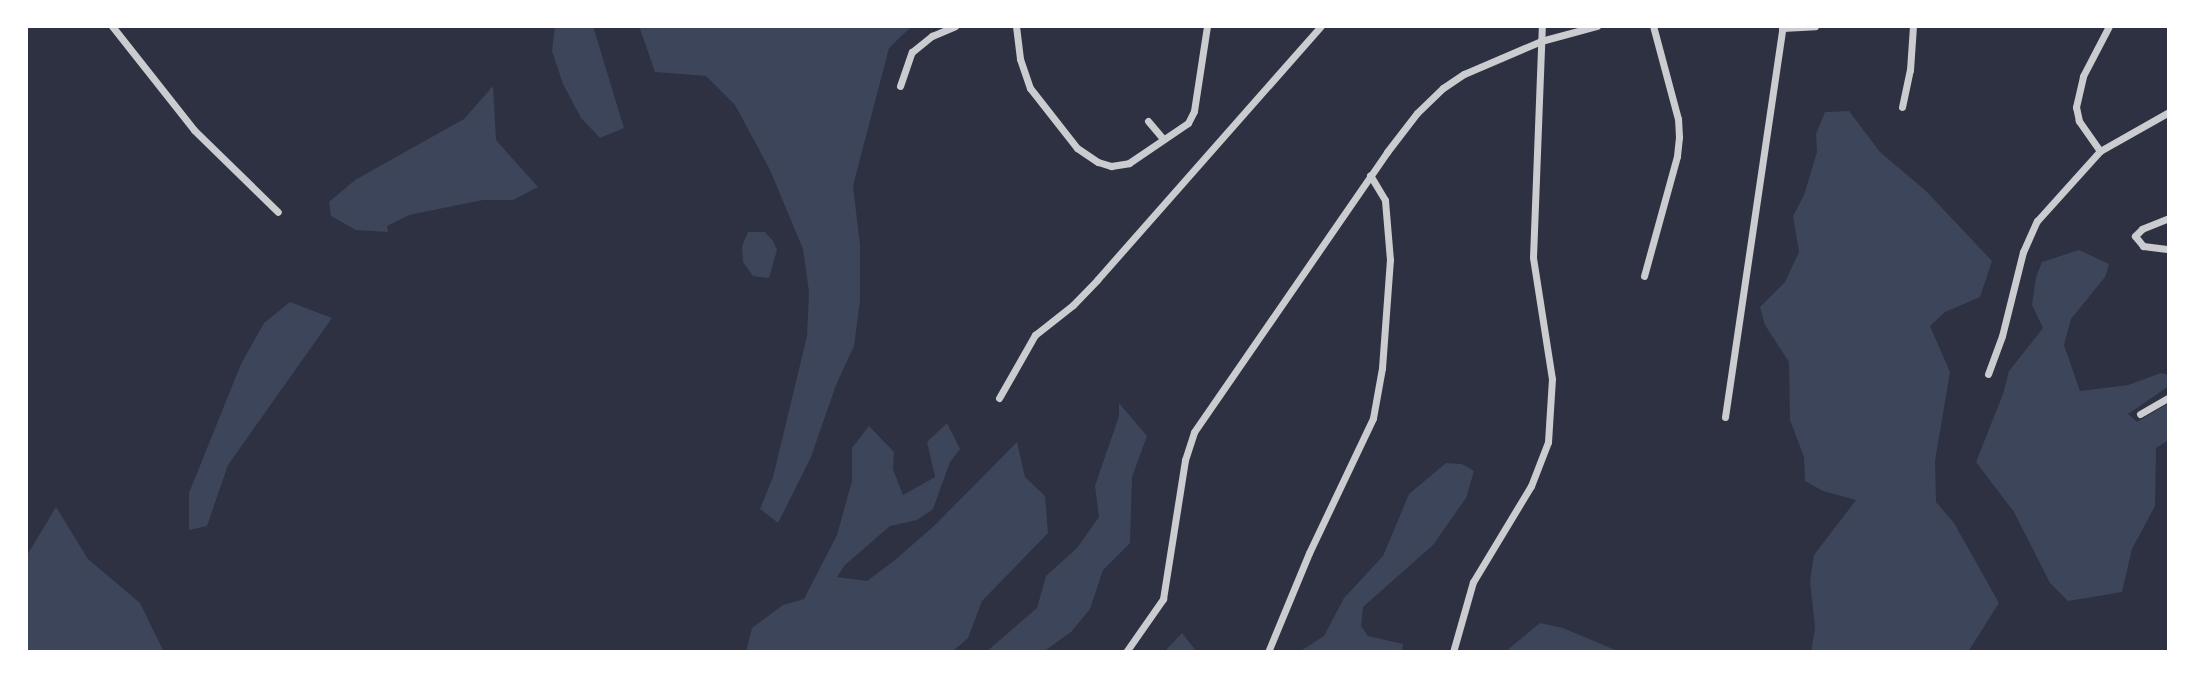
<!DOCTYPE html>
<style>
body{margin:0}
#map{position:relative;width:2195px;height:678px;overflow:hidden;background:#2d3142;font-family:"PT Sans",sans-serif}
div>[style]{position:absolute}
.green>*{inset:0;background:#3c4559}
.minor>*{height:7px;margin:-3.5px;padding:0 3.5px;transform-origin:3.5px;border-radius:3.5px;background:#caccd0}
span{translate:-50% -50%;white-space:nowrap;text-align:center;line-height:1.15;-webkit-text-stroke:6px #fff;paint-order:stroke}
.frame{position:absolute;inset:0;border:28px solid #fff;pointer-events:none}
</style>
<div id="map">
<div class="green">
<i style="clip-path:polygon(555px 26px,593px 26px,624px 128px,600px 138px,581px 118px,563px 84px,552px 51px)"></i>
<i style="clip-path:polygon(639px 26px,912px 26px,889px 48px,853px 186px,860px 245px,860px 301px,854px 346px,836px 385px,811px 457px,778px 523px,760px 509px,773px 477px,807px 336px,809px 292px,803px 249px,770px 170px,735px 105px,706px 76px,655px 72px)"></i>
<i style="clip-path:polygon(493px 86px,496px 140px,538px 187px,513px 200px,483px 200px,409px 215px,387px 226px,388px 232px,356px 230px,331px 216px,329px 202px,355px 180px,464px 119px)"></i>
<i style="clip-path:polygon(1849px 111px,1880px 152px,1926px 191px,1992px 261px,1980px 297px,1945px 312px,1930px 326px,1950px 372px,1935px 461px,1936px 502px,1954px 523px,1999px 603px,1968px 652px,1811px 652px,1815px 628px,1810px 581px,1814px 555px,1856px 500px,1823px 491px,1805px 481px,1804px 457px,1790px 420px,1789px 362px,1765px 325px,1760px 307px,1785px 282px,1799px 252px,1793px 216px,1804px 195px,1817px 152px,1816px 134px,1825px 112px)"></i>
<i style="clip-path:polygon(748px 232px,765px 232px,773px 241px,777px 250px,769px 278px,753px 276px,743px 262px,742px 246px)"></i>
<i style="clip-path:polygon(2079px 250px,2109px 264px,2105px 277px,2071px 319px,2064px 345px,2080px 391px,2128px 385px,2161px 373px,2169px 375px,2169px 386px,2128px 414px,2137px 422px,2169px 403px,2169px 440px,2156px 448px,2155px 506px,2132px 549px,2122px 592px,2068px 601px,2050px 583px,2014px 512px,1976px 462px,2003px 394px,2009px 371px,2043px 328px,2032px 305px,2036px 277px,2042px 262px)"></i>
<i style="clip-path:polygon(290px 302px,332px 318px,228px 465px,207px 526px,189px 530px,189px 493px,241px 364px,264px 323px)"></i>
<i style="clip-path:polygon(1119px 403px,1147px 436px,1132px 477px,1130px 543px,1103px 570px,1090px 609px,1071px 632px,1043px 652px,986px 652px,1037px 608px,1046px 576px,1077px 548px,1099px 517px,1095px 486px,1119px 416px)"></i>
<i style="clip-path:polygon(947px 423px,960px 449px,950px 462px,933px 509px,917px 520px,890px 526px,845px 565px,837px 577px,867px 581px,895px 560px,935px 525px,1017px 442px,1025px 477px,1045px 496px,1048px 533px,982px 601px,968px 638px,952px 652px,746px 652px,752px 628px,783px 605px,804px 599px,837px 535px,852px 481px,852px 448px,869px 426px,894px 452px,893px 469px,903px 495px,935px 477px,927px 442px)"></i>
<i style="clip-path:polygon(1446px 463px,1462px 464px,1474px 471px,1466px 498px,1433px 545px,1363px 607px,1361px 626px,1368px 636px,1403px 644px,1402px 652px,1299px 652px,1324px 636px,1344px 598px,1383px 556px,1409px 494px)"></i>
<i style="clip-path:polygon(56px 507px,88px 559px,140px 603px,164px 652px,26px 652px,26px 557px)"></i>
<i style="clip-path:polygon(1540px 623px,1563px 628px,1620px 652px,1505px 652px)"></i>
<i style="clip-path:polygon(1182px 633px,1197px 652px,1164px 652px)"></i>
</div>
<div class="minor">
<i style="left:112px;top:26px;width:132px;rotate:51.7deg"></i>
<i style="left:194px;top:130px;width:117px;rotate:44.3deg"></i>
<i style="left:1016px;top:26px;width:33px;rotate:83deg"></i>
<i style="left:1020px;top:59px;width:31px;rotate:71deg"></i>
<i style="left:1030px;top:88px;width:76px;rotate:51.9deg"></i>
<i style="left:1077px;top:148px;width:25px;rotate:34deg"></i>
<i style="left:1098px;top:162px;width:14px;rotate:17deg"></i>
<i style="left:1111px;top:166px;width:18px;rotate:-9deg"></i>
<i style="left:1129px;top:163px;width:71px;rotate:-34.1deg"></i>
<i style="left:1188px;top:123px;width:13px;rotate:-63deg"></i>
<i style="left:1194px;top:111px;width:86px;rotate:-81.3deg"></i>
<i style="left:1782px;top:28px;width:33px;rotate:-3deg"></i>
<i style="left:900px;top:86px;width:36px;rotate:-71deg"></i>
<i style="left:912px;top:52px;width:26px;rotate:-39deg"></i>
<i style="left:932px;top:36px;width:25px;rotate:-23deg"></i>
<i style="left:1902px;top:107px;width:38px;rotate:-78deg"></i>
<i style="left:1910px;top:70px;width:44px;rotate:-86.1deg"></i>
<i style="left:1148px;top:121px;width:23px;rotate:50deg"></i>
<i style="left:2100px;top:151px;width:37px;rotate:-125deg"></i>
<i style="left:2079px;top:121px;width:14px;rotate:-102deg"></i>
<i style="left:2076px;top:107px;width:32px;rotate:-77deg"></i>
<i style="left:2083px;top:76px;width:56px;rotate:-62.5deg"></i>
<i style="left:2169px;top:218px;width:29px;rotate:158deg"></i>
<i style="left:2142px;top:229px;width:10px;rotate:135deg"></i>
<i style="left:2135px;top:236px;width:13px;rotate:51deg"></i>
<i style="left:2143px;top:246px;width:26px;rotate:7deg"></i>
<i style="left:1644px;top:276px;width:124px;rotate:-74.6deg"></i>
<i style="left:1677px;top:156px;width:19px;rotate:-84deg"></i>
<i style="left:1679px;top:137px;width:18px;rotate:-93deg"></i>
<i style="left:1678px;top:119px;width:96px;rotate:-105deg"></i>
<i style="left:1988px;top:374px;width:40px;rotate:-69.8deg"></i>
<i style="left:2002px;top:336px;width:87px;rotate:-76deg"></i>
<i style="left:2023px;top:252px;width:34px;rotate:-66deg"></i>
<i style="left:2037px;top:221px;width:94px;rotate:-48deg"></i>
<i style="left:2100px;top:151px;width:79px;rotate:-29.5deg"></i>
<i style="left:999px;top:398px;width:73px;rotate:-60.3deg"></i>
<i style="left:1035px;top:335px;width:48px;rotate:-38.3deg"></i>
<i style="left:1073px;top:305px;width:35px;rotate:-46deg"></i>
<i style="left:1097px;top:280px;width:339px;rotate:-48.6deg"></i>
<i style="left:2140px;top:414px;width:34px;rotate:-30deg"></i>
<i style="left:1725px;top:417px;width:395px;rotate:-81.6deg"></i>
<i style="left:1126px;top:652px;width:65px;rotate:-55.1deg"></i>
<i style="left:1163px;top:599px;width:141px;rotate:-81deg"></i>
<i style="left:1185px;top:460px;width:29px;rotate:-72deg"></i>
<i style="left:1194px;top:432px;width:340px;rotate:-55.4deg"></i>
<i style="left:1387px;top:152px;width:49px;rotate:-52.4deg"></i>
<i style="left:1417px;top:113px;width:36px;rotate:-44deg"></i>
<i style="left:1443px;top:88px;width:25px;rotate:-34deg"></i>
<i style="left:1464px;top:74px;width:84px;rotate:-23.2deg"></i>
<i style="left:1541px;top:41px;width:58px;rotate:-15deg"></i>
<i style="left:1268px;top:652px;width:107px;rotate:-67.5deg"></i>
<i style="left:1309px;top:553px;width:149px;rotate:-64.6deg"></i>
<i style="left:1373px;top:418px;width:51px;rotate:-79.8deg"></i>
<i style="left:1382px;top:368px;width:108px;rotate:-85.8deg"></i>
<i style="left:1390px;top:260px;width:60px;rotate:-94.8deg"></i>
<i style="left:1385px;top:200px;width:29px;rotate:-121deg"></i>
<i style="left:1453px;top:652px;width:73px;rotate:-74.1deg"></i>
<i style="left:1473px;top:582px;width:112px;rotate:-58.9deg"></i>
<i style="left:1531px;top:486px;width:47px;rotate:-68.9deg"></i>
<i style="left:1548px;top:442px;width:63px;rotate:-86.4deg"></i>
<i style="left:1552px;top:379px;width:123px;rotate:-98.9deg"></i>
<i style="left:1533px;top:257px;width:231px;rotate:-87.8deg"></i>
</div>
<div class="frame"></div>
</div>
